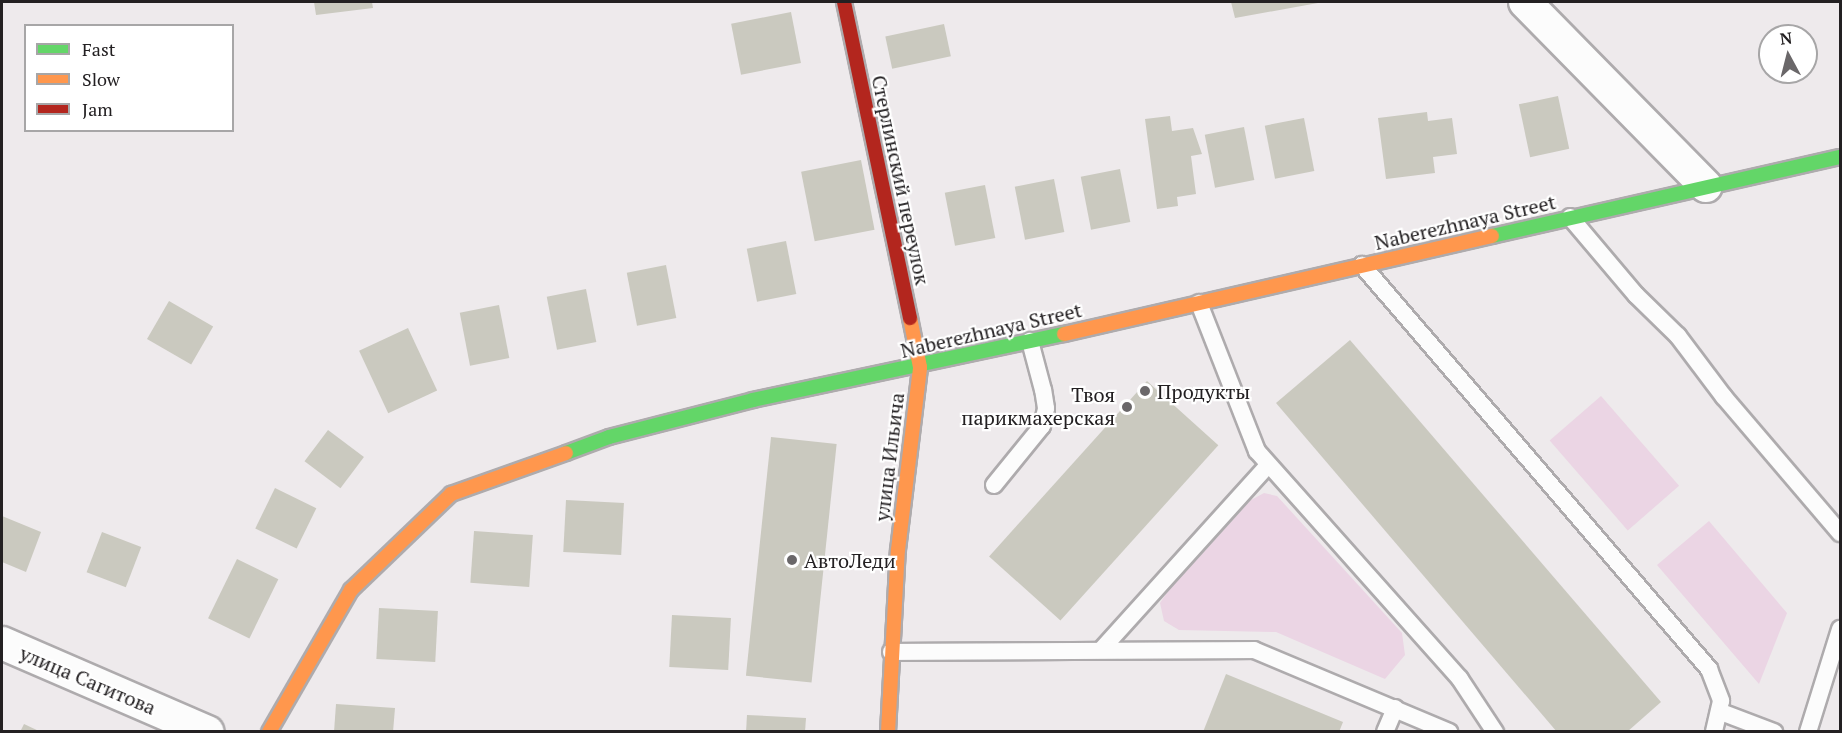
<!DOCTYPE html>
<meta charset="utf-8">
<style>
body{margin:0}
#map{position:relative;width:1842px;height:733px;overflow:hidden;background:#eeeaec;font-family:"PT Serif",serif}
div>[style]{position:absolute}
.green>*{inset:0;background:#ebd5e4;transform-origin:0 0}
.building>*{inset:0;background:#cac9bf;transform-origin:0 0}
.roads{filter:drop-shadow(2px 0 #aeabad) drop-shadow(-2px 0 #aeabad) drop-shadow(0 2px #aeabad) drop-shadow(0 -2px #aeabad)}
.lane>*{height:16px;margin:-8px;padding:0 8px;transform-origin:8px;border-radius:8px;background:#fcfcfc}
.street>*{height:32px;margin:-16px;padding:0 16px;transform-origin:16px;border-radius:16px;background:#fcfcfc}
.fast>*{height:14px;margin:-7px;padding:0 7px;transform-origin:7px;border-radius:7px;background:#63d668}
.slow>*{height:14px;margin:-7px;padding:0 7px;transform-origin:7px;border-radius:7px;background:#ff974d}
.jam>*{height:14px;margin:-7px;padding:0 7px;transform-origin:7px;border-radius:7px;background:#b3261e}
.dots>*{width:16px;height:16px;translate:-50% -50%;box-sizing:border-box;border:3px solid #fff;border-radius:50%}
span{translate:-50% -50%;white-space:nowrap;text-align:center;line-height:1.15;-webkit-text-stroke:4.5px #fff;paint-order:stroke}
.street-label{font-size:20px;color:#232022}
.poi-label{font-size:20px;color:#232022}
.left{translate:0 -50%;text-align:left}
.right{translate:-100% -50%;text-align:right}
.frame{position:absolute;inset:0;border:3px solid #232022;pointer-events:none}
.legend{position:absolute;left:24px;top:24px;width:210px;height:108px;box-sizing:border-box;background:#fff;border:2px solid #a7a6a7;margin:0;padding:8px 10px;list-style:none;font-size:18px;color:#232022}
.legend li{display:flex;align-items:center;gap:12px;height:30px}
.legend b{width:30px;border:2px solid #a7a6a7}
.north{position:absolute;left:1758px;top:24px;width:60px;height:60px;box-sizing:border-box;background:#fff;border:2px solid #a7a6a7;border-radius:50%;rotate:353deg;font-size:16px;font-weight:700;line-height:24px;text-align:center;color:#232022}
.north::after{content:'';display:block;margin:auto;width:21px;height:27px;background:#6a6769;clip-path:polygon(50% 0,100% 100%,50% 72%,0 100%)}
</style>
<div id="map">
<div class="green">
<i style="left:1601px;top:396px;width:119px;height:68px;rotate:49deg"></i>
<i style="clip-path:polygon(1264px 493px,1277px 496px,1402px 633px,1405px 655px,1385px 679px,1276px 632px,1179px 630px,1164px 621px,1160px 603px,1168px 591px,1251px 500px)"></i>
<i style="clip-path:polygon(1709px 521px,1787px 613px,1759px 684px,1657px 565px)"></i>
</div>
<div class="building">
<i style="clip-path:polygon(314px 2px,372px 2px,373px 8px,316px 15px)"></i>
<i style="clip-path:polygon(1231px 2px,1318px 2px,1318px 3px,1235px 18px)"></i>
<i style="left:791px;top:12px;width:52px;height:61px;rotate:79deg"></i>
<i style="left:944px;top:24px;width:33px;height:60px;rotate:78deg"></i>
<i style="left:1558px;top:96px;width:54px;height:40px;rotate:78deg"></i>
<i style="clip-path:polygon(1427px 112px,1428px 121px,1452px 118px,1457px 154px,1433px 157px,1435px 173px,1386px 179px,1378px 118px)"></i>
<i style="clip-path:polygon(1170px 116px,1172px 131px,1193px 128px,1202px 154px,1191px 156px,1196px 194px,1177px 197px,1178px 206px,1157px 209px,1145px 119px)"></i>
<i style="left:1304px;top:118px;width:54px;height:40px;rotate:79deg"></i>
<i style="left:1244px;top:127px;width:54px;height:40px;rotate:79deg"></i>
<i style="left:861px;top:160px;width:71px;height:61px;rotate:79deg"></i>
<i style="left:1120px;top:169px;width:54px;height:40px;rotate:79deg"></i>
<i style="left:1054px;top:179px;width:54px;height:40px;rotate:79deg"></i>
<i style="left:985px;top:185px;width:54px;height:41px;rotate:79deg"></i>
<i style="left:786px;top:241px;width:54px;height:40px;rotate:79deg"></i>
<i style="left:666px;top:265px;width:54px;height:40px;rotate:79deg"></i>
<i style="left:586px;top:289px;width:54px;height:40px;rotate:79deg"></i>
<i style="left:169px;top:301px;width:51px;height:44px;rotate:30deg"></i>
<i style="left:499px;top:305px;width:54px;height:40px;rotate:79deg"></i>
<i style="left:408px;top:328px;width:69px;height:54px;rotate:65deg"></i>
<i style="clip-path:polygon(1350px 340px,1661px 702px,1627px 732px,1557px 732px,1276px 403px)"></i>
<i style="left:1147px;top:381px;width:96px;height:236px;rotate:42deg"></i>
<i style="left:328px;top:430px;width:45px;height:39px;rotate:37deg"></i>
<i style="left:771px;top:437px;width:66px;height:240px;rotate:6deg"></i>
<i style="left:275px;top:488px;width:46px;height:45px;rotate:26deg"></i>
<i style="left:566px;top:500px;width:58px;height:52px;rotate:3deg"></i>
<i style="clip-path:polygon(2px 516px,41px 532px,26px 572px,2px 562px)"></i>
<i style="left:474px;top:531px;width:59px;height:52px;rotate:4deg"></i>
<i style="left:102px;top:532px;width:42px;height:43px;rotate:21deg"></i>
<i style="left:237px;top:559px;width:46px;height:66px;rotate:26deg"></i>
<i style="left:379px;top:608px;width:59px;height:51px;rotate:3deg"></i>
<i style="left:672px;top:615px;width:59px;height:52px;rotate:3deg"></i>
<i style="clip-path:polygon(1226px 674px,1343px 722px,1339px 732px,1203px 732px)"></i>
<i style="clip-path:polygon(336px 704px,395px 708px,393px 732px,334px 732px)"></i>
<i style="clip-path:polygon(747px 715px,806px 718px,805px 732px,746px 732px)"></i>
<i style="clip-path:polygon(24px 724px,41px 732px,20px 732px)"></i>
</div>
<div class="roads">
<div class="lane">
<i style="left:1570px;top:217px;width:102px;rotate:49.8deg"></i>
<i style="left:1636px;top:295px;width:59px;rotate:44.3deg"></i>
<i style="left:1678px;top:336px;width:76px;rotate:53deg"></i>
<i style="left:1724px;top:397px;width:179px;rotate:49.5deg"></i>
<i style="left:1362px;top:265px;width:533px;rotate:49.34deg"></i>
<i style="left:1709px;top:669px;width:34px;rotate:69deg"></i>
<i style="left:1721px;top:701px;width:32px;rotate:103deg"></i>
<i style="left:1199px;top:303px;width:159px;rotate:68.6deg"></i>
<i style="left:1257px;top:451px;width:305px;rotate:48.3deg"></i>
<i style="left:1460px;top:679px;width:64px;rotate:56.6deg"></i>
<i style="left:994px;top:485px;width:76px;rotate:-50.9deg"></i>
<i style="left:1042px;top:426px;width:18px;rotate:-77deg"></i>
<i style="left:1046px;top:408px;width:18px;rotate:-99deg"></i>
<i style="left:1043px;top:390px;width:51px;rotate:-104.9deg"></i>
<i style="left:1101px;top:650px;width:249px;rotate:-47.9deg"></i>
<i style="left:891px;top:652px;width:363px;rotate:-0.3deg"></i>
<i style="left:1254px;top:650px;width:212px;rotate:22.8deg"></i>
<i style="left:1721px;top:712px;width:57px;rotate:20.7deg"></i>
<i style="left:1385px;top:732px;width:26px;rotate:-67deg"></i>
<i style="left:1808px;top:732px;width:108px;rotate:-72.7deg"></i>
</div>
<div class="street">
<i style="left:1525px;top:2px;width:258px;rotate:45.5deg"></i>
<i style="left:2px;top:643px;width:224px;rotate:23.4deg"></i>
</div>
<div class="fast">
<i style="left:1492px;top:236px;width:357px;rotate:-12.8deg"></i>
<i style="left:566px;top:453px;width:46px;rotate:-20.4deg"></i>
<i style="left:609px;top:437px;width:149px;rotate:-14.4deg"></i>
<i style="left:753px;top:400px;width:318px;rotate:-12deg"></i>
</div>
<div class="slow">
<i style="left:1064px;top:334px;width:439px;rotate:-12.9deg"></i>
<i style="left:269px;top:732px;width:164px;rotate:-60deg"></i>
<i style="left:351px;top:590px;width:139px;rotate:-43.8deg"></i>
<i style="left:451px;top:494px;width:122px;rotate:-19.6deg"></i>
<i style="left:888px;top:732px;width:182px;rotate:-86.9deg"></i>
<i style="left:898px;top:550px;width:184px;rotate:-83.1deg"></i>
<i style="left:920px;top:367px;width:50px;rotate:-101.5deg"></i>
</div>
<div class="jam">
<i style="left:844px;top:2px;width:323px;rotate:78.2deg"></i>
</div>
</div>
<div class="dots">
<i style="left:1145px;top:391px;background:#6a6769"></i>
<i style="left:1127px;top:407px;background:#6a6769"></i>
<i style="left:792px;top:560px;background:#6a6769"></i>
</div>
<div class="street-label">
<span style="left:901px;top:180px;rotate:78deg">Стерлинский переулок</span>
<span style="left:1465px;top:222px;rotate:-13deg">Naberezhnaya Street</span>
<span style="left:991px;top:330px;rotate:-13deg">Naberezhnaya Street</span>
<span style="left:889px;top:457px;rotate:-83deg">улица Ильича</span>
<span style="left:88px;top:680px;rotate:23deg">улица Сагитова</span>
</div>
<div class="poi-label">
<span class="left" style="left:1157px;top:391px">Продукты</span>
<span class="right" style="left:1115px;top:406px">Твоя<br>парикмахерская</span>
<span class="left" style="left:804px;top:560px">АвтоЛеди</span>
</div>
<div class="frame"></div>
<ul class="legend">
<li><b style="height:8px;background:#63d668"></b>Fast</li>
<li><b style="height:8px;background:#ff974d"></b>Slow</li>
<li><b style="height:8px;background:#b3261e"></b>Jam</li>
</ul>
<div class="north">N</div>
</div>
